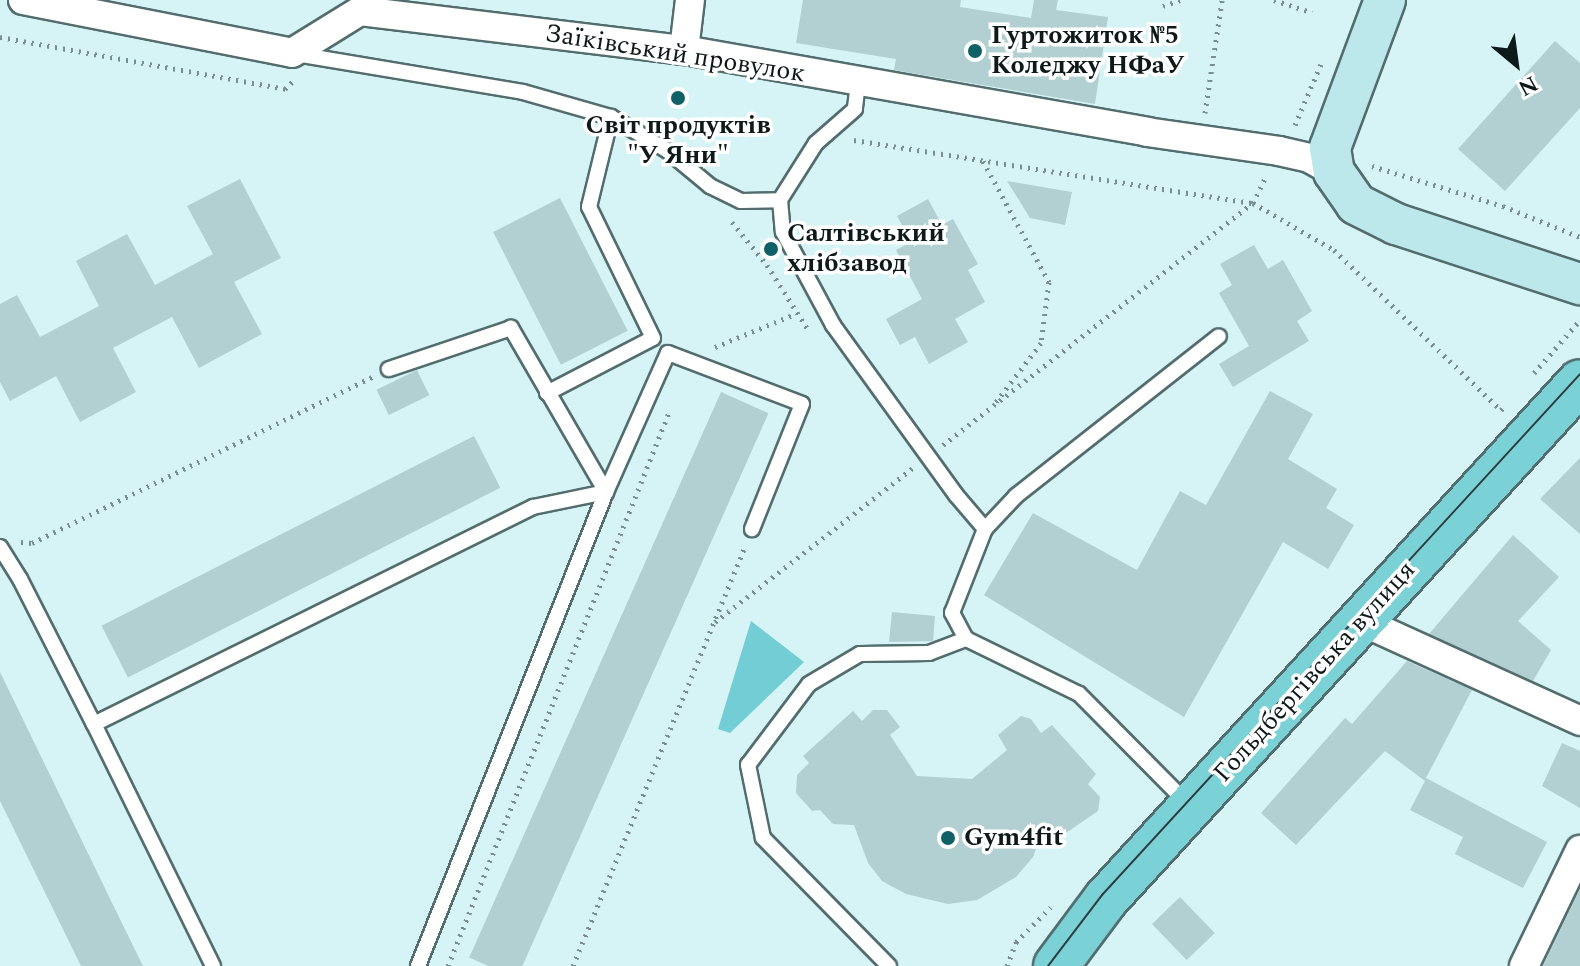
<!DOCTYPE html>
<meta charset="utf-8">
<style>
body{margin:0}
#map{position:relative;width:1580px;height:966px;overflow:hidden;background:#d6f4f5;font-family:Spectral,serif}
div>[style]{position:absolute}
.green>*{inset:0;background:#72ced4}
.building>*{inset:0;background:#b2cfd1;transform-origin:0 0}
.path>*{height:5px;margin-top:-2.5px;transform-origin:0;background:repeating-linear-gradient(90deg,#798e8f 0 2px,transparent 0 8px)}
.roads{filter:drop-shadow(2px 0 #536d6f) drop-shadow(-2px 0 #536d6f) drop-shadow(0 2px #536d6f) drop-shadow(0 -2px #536d6f)}
.lane>*{height:14px;margin:-7px;padding:0 7px;transform-origin:7px;border-radius:7px;background:#fff}
.street>*{height:28px;margin:-14px;padding:0 14px;transform-origin:14px;border-radius:14px;background:#fff}
.secondary>*{height:40px;margin:-20px;padding:0 20px;transform-origin:20px;border-radius:20px;background:#bde8eb}
.primary>*{height:44px;margin:-22px;padding:0 22px;transform-origin:22px;border-radius:22px;background:#7ad2d7}
.tram>*{height:2px;margin:-1px;padding:0 1px;transform-origin:1px;border-radius:1px;background:#2d3b3c}
.dots>*{width:22px;height:22px;translate:-50% -50%;box-sizing:border-box;border:4px solid #fff;border-radius:50%}
span{translate:-50% -50%;white-space:nowrap;text-align:center;line-height:1.15;-webkit-text-stroke:7px #fff;paint-order:stroke}
.poi-label{font-size:26px;color:#0e191a;font-weight:700}
.left{translate:0 -50%;text-align:left}
.street-label{font-size:26px;color:#0e191a}
.north{position:absolute;left:1476px;top:24px;width:80px;height:80px;-webkit-text-stroke:6px #fff;paint-order:stroke;rotate:151deg;font-size:22px;font-weight:700;line-height:32px;text-align:center;color:#0e191a}
.north::after{content:'';display:block;margin:auto;width:28px;height:36px;background:#0e191a;clip-path:polygon(50% 0,100% 100%,50% 72%,0 100%)}
</style>
<div id="map">
<div class="green">
<i style="clip-path:polygon(751px 621px,804px 662px,730px 733px,718px 729px)"></i>
</div>
<div class="building">
<i style="clip-path:polygon(803px 0,961px 0,960px 7px,1031px 18px,1034px 0,1058px 0,1056px 10px,1108px 17px,1095px 104px,894px 70px,896px 59px,796px 43px)"></i>
<i style="clip-path:polygon(1555px 41px,1580px 63px,1580px 108px,1505px 191px,1458px 149px)"></i>
<i style="clip-path:polygon(240px 179px,281px 258px,234px 282px,262px 334px,199px 368px,172px 317px,113px 348px,136px 392px,80px 422px,56px 376px,10px 401px,0 382px,0 304px,17px 295px,40px 337px,99px 306px,76px 261px,127px 234px,155px 285px,213px 254px,187px 206px)"></i>
<i style="clip-path:polygon(1007px 181px,1072px 192px,1065px 225px,1030px 218px)"></i>
<i style="left:560px;top:198px;width:149px;height:75px;rotate:63deg"></i>
<i style="clip-path:polygon(928px 199px,942px 225px,953px 219px,978px 264px,968px 270px,985px 302px,955px 319px,968px 342px,929px 364px,915px 337px,900px 345px,886px 319px,922px 299px,896px 250px,911px 242px,897px 216px)"></i>
<i style="clip-path:polygon(1254px 245px,1268px 269px,1283px 260px,1312px 311px,1297px 321px,1309px 341px,1233px 387px,1219px 364px,1249px 346px,1219px 293px,1232px 285px,1220px 264px)"></i>
<i style="left:417px;top:370px;width:28px;height:45px;rotate:64deg"></i>
<i style="clip-path:polygon(1270px 391px,1313px 414px,1288px 459px,1337px 489px,1326px 508px,1354px 525px,1328px 569px,1283px 542px,1184px 717px,984px 595px,1033px 513px,1137px 570px,1180px 491px,1206px 505px)"></i>
<i style="left:721px;top:392px;width:52px;height:619px;rotate:24deg"></i>
<i style="left:474px;top:436px;width:58px;height:418px;rotate:63deg"></i>
<i style="clip-path:polygon(1580px 458px,1580px 534px,1540px 499px)"></i>
<i style="clip-path:polygon(1513px 535px,1559px 577px,1518px 621px,1551px 650px,1533px 681px,1429px 634px)"></i>
<i style="clip-path:polygon(892px 612px,935px 616px,933px 641px,889px 642px)"></i>
<i style="clip-path:polygon(1407px 661px,1472px 690px,1426px 778px,1547px 842px,1523px 888px,1455px 854px,1463px 837px,1410px 810px,1425px 781px,1385px 751px,1296px 845px,1261px 813px,1345px 718px,1352px 724px)"></i>
<i style="clip-path:polygon(0 672px,116px 911px,143px 966px,81px 966px,0 801px)"></i>
<i style="clip-path:polygon(873px 710px,887px 710px,900px 727px,890px 735px,917px 776px,972px 779px,1007px 750px,998px 735px,1021px 716px,1031px 719px,1041px 733px,1052px 725px,1096px 774px,1088px 784px,1100px 797px,1098px 811px,1054px 841px,1040px 838px,1033px 857px,1016px 877px,977px 900px,948px 904px,906px 894px,882px 881px,868px 863px,854px 825px,833px 824px,820px 810px,812px 811px,796px 793px,797px 775px,809px 763px,803px 756px,853px 711px,862px 721px)"></i>
<i style="clip-path:polygon(1562px 743px,1580px 751px,1580px 808px,1542px 786px)"></i>
<i style="clip-path:polygon(1580px 889px,1580px 966px,1543px 966px)"></i>
<i style="left:1180px;top:897px;width:50px;height:39px;rotate:46deg"></i>
</div>
<div class="path">
<i style="left:1274px;top:0;width:40px;rotate:18deg"></i>
<i style="left:1163px;top:6px;width:18px;rotate:-19deg"></i>
<i style="left:0;top:37px;width:290px;rotate:10.3deg"></i>
<i style="left:285px;top:89px;width:13px;rotate:-45deg"></i>
<i style="left:1205px;top:113px;width:114px;rotate:-81.4deg"></i>
<i style="left:1295px;top:125px;width:66px;rotate:-66.9deg"></i>
<i style="left:854px;top:140px;width:404px;rotate:9deg"></i>
<i style="left:1253px;top:203px;width:30px;rotate:-64deg"></i>
<i style="left:983px;top:161px;width:138px;rotate:61.4deg"></i>
<i style="left:1049px;top:282px;width:62px;rotate:97.5deg"></i>
<i style="left:1041px;top:343px;width:79px;rotate:127.3deg"></i>
<i style="left:1372px;top:166px;width:137px;rotate:17deg"></i>
<i style="left:1503px;top:206px;width:83px;rotate:21.9deg"></i>
<i style="left:732px;top:222px;width:55px;rotate:50.9deg"></i>
<i style="left:767px;top:265px;width:75px;rotate:57.6deg"></i>
<i style="left:715px;top:347px;width:87px;rotate:-22.4deg"></i>
<i style="left:1534px;top:373px;width:70px;rotate:-49deg"></i>
<i style="left:943px;top:445px;width:393px;rotate:-38deg"></i>
<i style="left:1253px;top:203px;width:94px;rotate:30.1deg"></i>
<i style="left:1334px;top:250px;width:231px;rotate:43.8deg"></i>
<i style="left:1501px;top:410px;width:3px;rotate:-45deg"></i>
<i style="left:21px;top:542px;width:11px;rotate:5deg"></i>
<i style="left:32px;top:543px;width:379px;rotate:-26deg"></i>
<i style="left:715px;top:622px;width:251px;rotate:-37.9deg"></i>
<i style="left:448px;top:966px;width:599px;rotate:-68.23deg"></i>
<i style="left:573px;top:966px;width:451px;rotate:-67.7deg"></i>
<i style="left:1007px;top:966px;width:26px;rotate:-69deg"></i>
<i style="left:1016px;top:942px;width:49px;rotate:-45deg"></i>
</div>
<div class="roads">
<div class="lane">
<i style="left:296px;top:54px;width:230px;rotate:9.5deg"></i>
<i style="left:523px;top:92px;width:91px;rotate:15.9deg"></i>
<i style="left:611px;top:117px;width:66px;rotate:30.8deg"></i>
<i style="left:668px;top:151px;width:55px;rotate:39.8deg"></i>
<i style="left:710px;top:186px;width:34px;rotate:26deg"></i>
<i style="left:741px;top:201px;width:39px;rotate:-1deg"></i>
<i style="left:858px;top:83px;width:26px;rotate:97deg"></i>
<i style="left:855px;top:109px;width:52px;rotate:138.9deg"></i>
<i style="left:816px;top:143px;width:67px;rotate:122.3deg"></i>
<i style="left:780px;top:200px;width:32px;rotate:85deg"></i>
<i style="left:783px;top:232px;width:106px;rotate:61.7deg"></i>
<i style="left:833px;top:325px;width:210px;rotate:54.1deg"></i>
<i style="left:956px;top:495px;width:45px;rotate:49.5deg"></i>
<i style="left:547px;top:393px;width:119px;rotate:-27.4deg"></i>
<i style="left:653px;top:338px;width:146px;rotate:-116deg"></i>
<i style="left:589px;top:207px;width:93px;rotate:-76.3deg"></i>
<i style="left:0;top:547px;width:38px;rotate:58deg"></i>
<i style="left:20px;top:579px;width:163px;rotate:63deg"></i>
<i style="left:1188px;top:804px;width:155px;rotate:-134.7deg"></i>
<i style="left:1079px;top:694px;width:126px;rotate:-154deg"></i>
<i style="left:966px;top:639px;width:30px;rotate:-118deg"></i>
<i style="left:952px;top:613px;width:90px;rotate:-68.6deg"></i>
<i style="left:985px;top:529px;width:45px;rotate:-46.8deg"></i>
<i style="left:1016px;top:496px;width:258px;rotate:-38.2deg"></i>
<i style="left:213px;top:966px;width:270px;rotate:-116.2deg"></i>
<i style="left:94px;top:724px;width:490px;rotate:-26.3deg"></i>
<i style="left:533px;top:507px;width:75px;rotate:-11.6deg"></i>
<i style="left:606px;top:492px;width:190px;rotate:-120.1deg"></i>
<i style="left:511px;top:328px;width:129px;rotate:161.4deg"></i>
<i style="left:418px;top:966px;width:510px;rotate:-68.37deg"></i>
<i style="left:606px;top:492px;width:152px;rotate:-66deg"></i>
<i style="left:668px;top:353px;width:143px;rotate:20.8deg"></i>
<i style="left:802px;top:404px;width:135px;rotate:111.8deg"></i>
<i style="left:889px;top:966px;width:180px;rotate:-134.5deg"></i>
<i style="left:763px;top:838px;width:75px;rotate:-101.6deg"></i>
<i style="left:748px;top:765px;width:101px;rotate:-53deg"></i>
<i style="left:809px;top:684px;width:59px;rotate:-30.5deg"></i>
<i style="left:860px;top:654px;width:69px;rotate:-0.8deg"></i>
<i style="left:929px;top:653px;width:40px;rotate:-21deg"></i>
</div>
<div class="street">
<i style="left:23px;top:0;width:274px;rotate:11.1deg"></i>
<i style="left:292px;top:53px;width:80px;rotate:-31.7deg"></i>
<i style="left:360px;top:11px;width:326px;rotate:6.9deg"></i>
<i style="left:684px;top:50px;width:470px;rotate:10deg"></i>
<i style="left:1147px;top:132px;width:133px;rotate:8.2deg"></i>
<i style="left:1279px;top:151px;width:31px;rotate:13deg"></i>
<i style="left:1309px;top:158px;width:29px;rotate:29deg"></i>
<i style="left:684px;top:50px;width:50px;rotate:-83.2deg"></i>
<i style="left:1361px;top:621px;width:241px;rotate:24.5deg"></i>
<i style="left:1524px;top:966px;width:129px;rotate:-64.2deg"></i>
</div>
<div class="secondary">
<i style="left:1385px;top:0;width:158px;rotate:110.4deg"></i>
<i style="left:1330px;top:148px;width:24px;rotate:81deg"></i>
<i style="left:1334px;top:172px;width:39px;rotate:55deg"></i>
<i style="left:1356px;top:204px;width:45px;rotate:26.6deg"></i>
<i style="left:1396px;top:224px;width:194px;rotate:18.1deg"></i>
</div>
<div class="primary">
<i style="left:1056px;top:966px;width:84px;rotate:-53.3deg"></i>
<i style="left:1106px;top:899px;width:701px;rotate:-47.48deg"></i>
</div>
</div>
<div class="tram">
<i style="left:1048px;top:966px;width:89px;rotate:-52.7deg"></i>
<i style="left:1102px;top:895px;width:707px;rotate:-47.46deg"></i>
</div>
<div class="dots">
<i style="left:975px;top:51px;background:#106166"></i>
<i style="left:678px;top:98px;background:#106166"></i>
<i style="left:771px;top:249px;background:#106166"></i>
<i style="left:948px;top:838px;background:#106166"></i>
</div>
<div class="poi-label">
<span class="left" style="left:991px;top:51px">Гуртожиток №5<br>Коледжу НФаУ</span>
<span style="left:678px;top:141px">Світ продуктів<br>"У Яни"</span>
<span class="left" style="left:787px;top:249px">Салтівський<br>хлібзавод</span>
<span class="left" style="left:964px;top:838px">Gym4fit</span>
</div>
<div class="street-label">
<span style="left:675px;top:54px;rotate:9deg">Заїківський провулок</span>
<span style="left:1315px;top:672px;rotate:-48deg">Гольдбергівська вулиця</span>
</div>
<div class="north">N</div>
</div>
